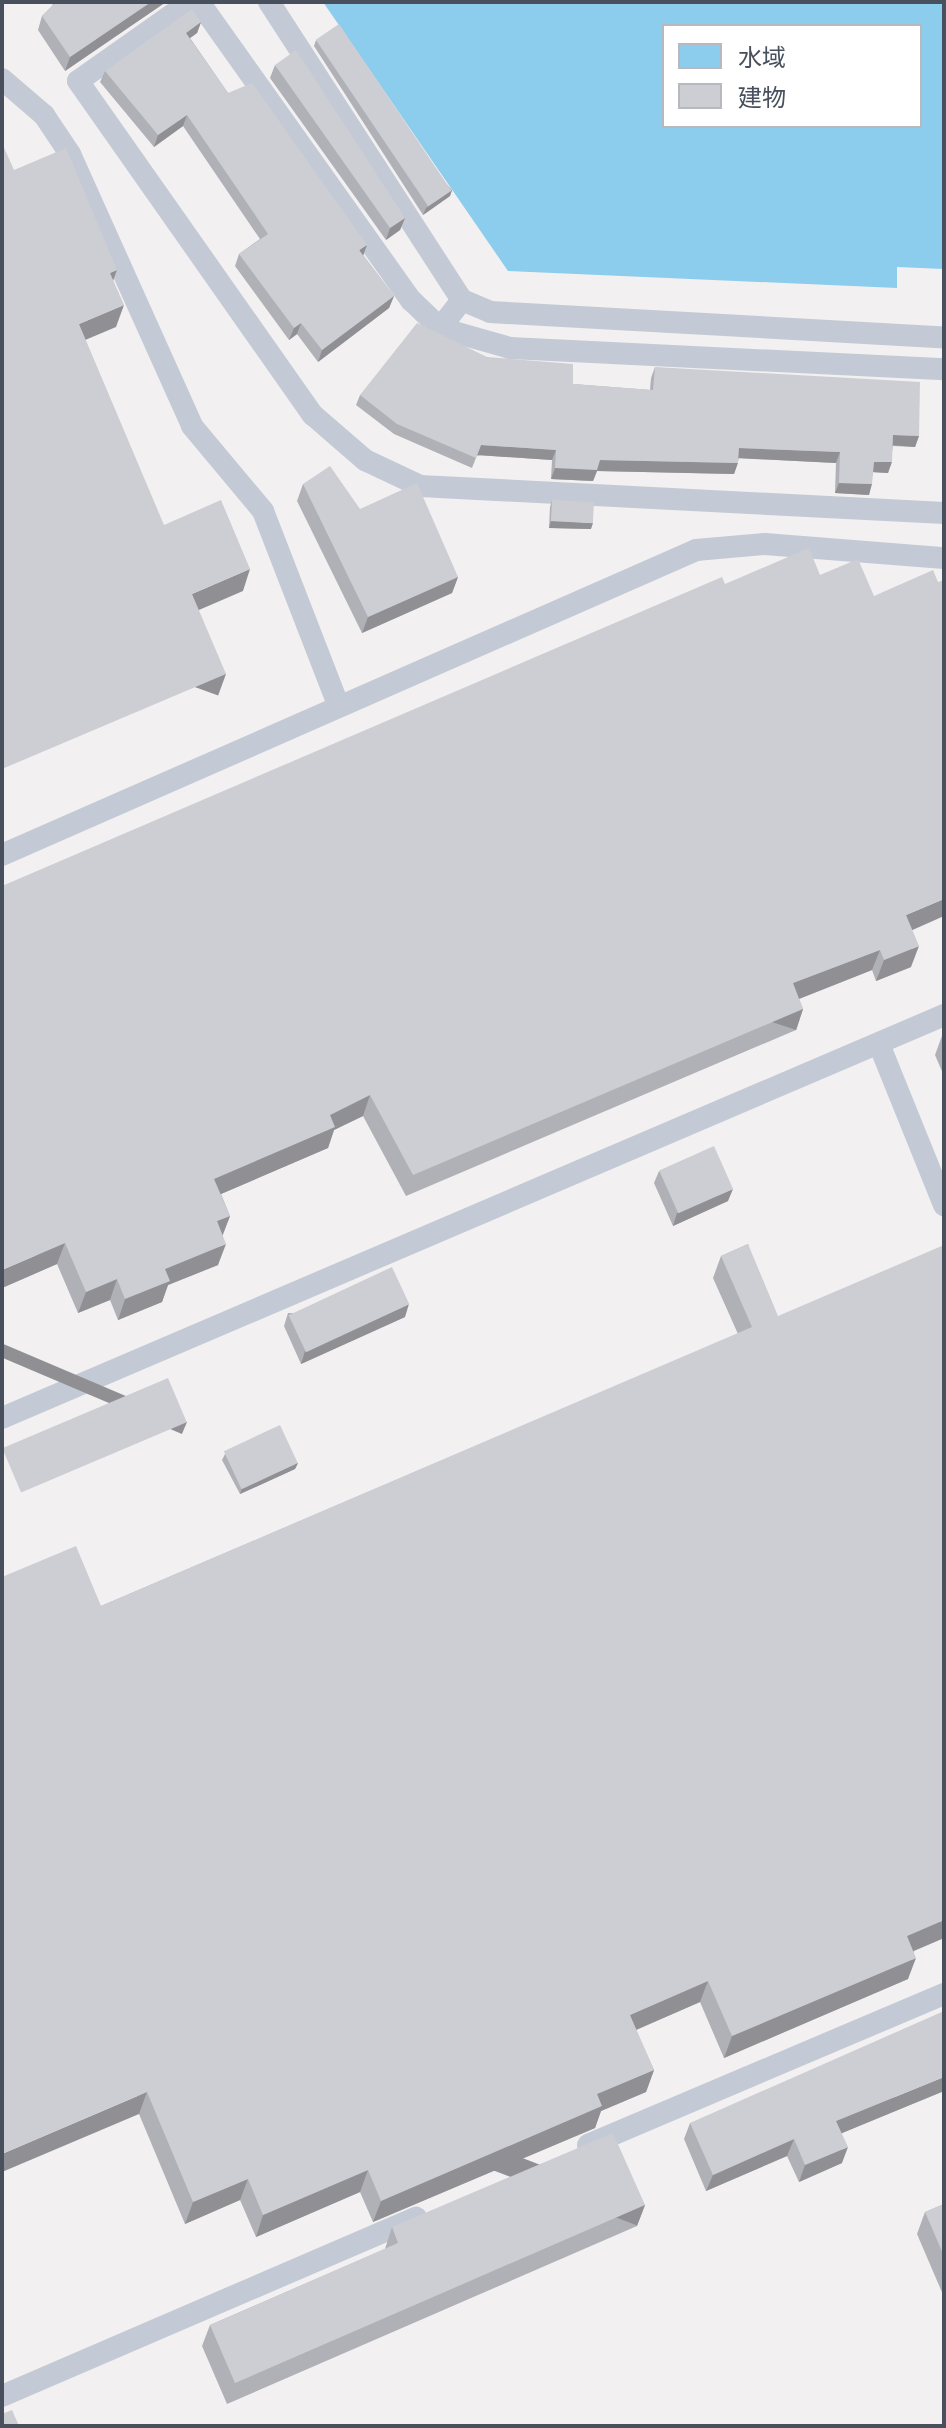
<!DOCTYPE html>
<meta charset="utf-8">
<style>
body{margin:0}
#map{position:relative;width:946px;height:2428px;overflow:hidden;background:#f2f0f0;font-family:Poppins,"Noto Sans JP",sans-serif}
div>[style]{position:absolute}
.water>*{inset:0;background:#8cccec}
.lane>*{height:22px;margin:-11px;padding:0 11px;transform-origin:11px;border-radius:11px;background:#c3cad5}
.wall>*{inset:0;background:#b0b1b6}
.shaded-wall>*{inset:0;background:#909094;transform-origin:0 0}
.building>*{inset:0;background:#cdced4;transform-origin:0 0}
span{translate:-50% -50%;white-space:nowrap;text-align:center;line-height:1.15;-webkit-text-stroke:6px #fff;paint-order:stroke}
.frame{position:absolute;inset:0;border:4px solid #48505d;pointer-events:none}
.legend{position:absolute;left:662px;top:24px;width:260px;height:104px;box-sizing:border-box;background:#fff;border:2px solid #b6b9be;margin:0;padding:10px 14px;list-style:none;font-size:24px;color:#48505d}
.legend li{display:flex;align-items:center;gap:16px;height:40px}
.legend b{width:40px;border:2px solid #b6b9be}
</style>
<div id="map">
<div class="water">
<i style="clip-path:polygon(evenodd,323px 2px,944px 2px,944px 269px,897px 267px,897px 288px,508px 271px,323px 2px,664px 26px,920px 26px,920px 126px,664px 126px,664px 26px)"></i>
</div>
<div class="lane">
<i style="left:190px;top:2px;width:137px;rotate:144.8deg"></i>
<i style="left:78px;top:81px;width:408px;rotate:54.9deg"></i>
<i style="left:313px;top:415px;width:69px;rotate:40.9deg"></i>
<i style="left:365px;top:460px;width:61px;rotate:25.3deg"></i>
<i style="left:420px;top:486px;width:525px;rotate:2.95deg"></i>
<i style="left:199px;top:2px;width:366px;rotate:54.6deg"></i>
<i style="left:411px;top:300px;width:40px;rotate:44deg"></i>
<i style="left:440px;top:328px;width:73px;rotate:15.9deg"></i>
<i style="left:510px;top:348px;width:435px;rotate:2.8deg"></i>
<i style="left:269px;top:2px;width:355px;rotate:57.1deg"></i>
<i style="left:462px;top:300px;width:36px;rotate:128deg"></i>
<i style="left:2px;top:79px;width:55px;rotate:40.6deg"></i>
<i style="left:44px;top:115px;width:47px;rotate:56.3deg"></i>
<i style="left:70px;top:154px;width:298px;rotate:65.8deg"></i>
<i style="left:192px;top:426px;width:111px;rotate:50.1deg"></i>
<i style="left:263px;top:511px;width:207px;rotate:68.8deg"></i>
<i style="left:462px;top:300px;width:30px;rotate:23deg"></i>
<i style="left:490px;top:312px;width:455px;rotate:3.2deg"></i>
<i style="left:2px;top:855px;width:758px;rotate:-23.72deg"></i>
<i style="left:696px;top:550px;width:69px;rotate:-5deg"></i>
<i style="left:765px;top:544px;width:180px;rotate:4.5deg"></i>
<i style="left:879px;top:1044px;width:174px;rotate:68deg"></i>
<i style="left:2px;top:1418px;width:1025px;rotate:-23.16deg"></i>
<i style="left:588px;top:2145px;width:387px;rotate:-23deg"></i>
<i style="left:2px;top:2396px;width:451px;rotate:-23.3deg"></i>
</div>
<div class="wall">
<i style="clip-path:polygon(51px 2px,166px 2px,65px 71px,38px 30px,42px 16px,53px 5px)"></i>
<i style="clip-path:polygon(201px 22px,197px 33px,190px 38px,228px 93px,363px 255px,394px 296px,389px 308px,318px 362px,297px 334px,289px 340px,235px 266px,239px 254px,260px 239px,183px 126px,154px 147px,100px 82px,105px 71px)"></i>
<i style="clip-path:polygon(316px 40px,452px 190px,450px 196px,423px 215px,314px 46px)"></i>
<i style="clip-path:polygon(275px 65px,405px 218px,400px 230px,386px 240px,270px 78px)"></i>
<i style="clip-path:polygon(487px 357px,573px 384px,650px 390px,651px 378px,655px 367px,919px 436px,915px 447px,893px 446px,888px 473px,873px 472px,869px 495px,835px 493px,836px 463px,739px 458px,734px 474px,597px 471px,593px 481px,551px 479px,552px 460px,477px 455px,472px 468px,394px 434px,356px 405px,360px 395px)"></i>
<i style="clip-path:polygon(303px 484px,360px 509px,458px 577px,452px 593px,362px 633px,297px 501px)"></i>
<i style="clip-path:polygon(552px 500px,591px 529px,549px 528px,550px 507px)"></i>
<i style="clip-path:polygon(725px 584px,912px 930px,911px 967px,876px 981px,872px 970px,799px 999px,803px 1009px,796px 1030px,406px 1196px,363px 1116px,334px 1130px,328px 1148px,221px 1194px,230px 1216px,222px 1236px,218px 1265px,168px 1285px,162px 1302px,118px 1320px,110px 1300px,78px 1313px,57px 1264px,2px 1288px)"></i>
<i style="clip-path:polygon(943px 1033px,944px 1033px,944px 1076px,935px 1055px)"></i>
<i style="clip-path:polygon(659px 1171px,728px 1201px,673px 1226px,654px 1183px)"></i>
<i style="clip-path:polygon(748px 1244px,944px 1938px,914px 1951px,908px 1979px,724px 2058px,700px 2002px,636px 2030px,654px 2070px,646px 2092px,601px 2111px,595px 2128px,373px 2222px,360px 2192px,256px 2237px,240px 2200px,185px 2224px,139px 2114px,101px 1606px,738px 1334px,713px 1278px,721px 1256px)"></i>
<i style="clip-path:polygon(288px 1313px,405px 1317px,301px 1364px,284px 1326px)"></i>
<i style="clip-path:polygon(225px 1454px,298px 1463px,295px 1469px,240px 1494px,222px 1460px)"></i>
<i style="clip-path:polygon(944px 2091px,842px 2133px,842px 2163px,799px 2182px,787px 2156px,706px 2191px,684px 2139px,690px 2123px)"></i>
<i style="clip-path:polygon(944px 2204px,944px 2297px,917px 2234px,925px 2212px)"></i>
<i style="clip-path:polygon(645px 2205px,637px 2226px,227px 2404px,202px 2346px,210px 2325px,385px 2249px,392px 2227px)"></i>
</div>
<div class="shaded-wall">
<i style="clip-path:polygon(151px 2px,166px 2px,65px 71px,70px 57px)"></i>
<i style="clip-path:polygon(201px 22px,197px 33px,182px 44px,186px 33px)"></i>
<i style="clip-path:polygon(187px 115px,183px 126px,154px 147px,158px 135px)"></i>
<i style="clip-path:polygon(452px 190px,450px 196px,423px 215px,426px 208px)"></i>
<i style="clip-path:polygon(405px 218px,400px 230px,386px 240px,390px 228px)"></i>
<i style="clip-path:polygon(367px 245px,363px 256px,359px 250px)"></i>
<i style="clip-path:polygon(117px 270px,109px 292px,110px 273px)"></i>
<i style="clip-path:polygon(394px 296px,389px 308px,318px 362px,322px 350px)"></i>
<i style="clip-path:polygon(124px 305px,116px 327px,71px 346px,79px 324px)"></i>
<i style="clip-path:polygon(301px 323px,297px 334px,289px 340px,294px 328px)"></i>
<i style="clip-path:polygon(893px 435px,919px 436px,915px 447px,889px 445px)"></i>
<i style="clip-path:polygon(481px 445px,556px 450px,552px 460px,477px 455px,472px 468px)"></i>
<i style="clip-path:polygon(739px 448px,840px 452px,836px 463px,735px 458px)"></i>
<i style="clip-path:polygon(600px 460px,738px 463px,734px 474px,597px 471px,593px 481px,551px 479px,555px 468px)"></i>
<i style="clip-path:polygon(874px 462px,892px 462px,888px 473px,870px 472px)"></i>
<i style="clip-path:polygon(839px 483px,872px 484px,869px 495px,835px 493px)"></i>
<i style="clip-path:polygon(551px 521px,593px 523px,591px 529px,549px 528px)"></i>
<i style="clip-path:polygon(250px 569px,243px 591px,185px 616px,192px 594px)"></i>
<i style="clip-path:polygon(458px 577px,452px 593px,362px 633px,368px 617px)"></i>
<i style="left:226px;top:674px;width:23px;height:243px;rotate:110deg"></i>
<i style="clip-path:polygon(944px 899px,944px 916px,899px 936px,906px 915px)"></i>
<i style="clip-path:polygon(919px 946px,911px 967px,876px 981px,884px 960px)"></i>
<i style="clip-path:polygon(880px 950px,872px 970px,786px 1004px,793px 983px)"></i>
<i style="left:803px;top:1009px;width:22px;height:424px;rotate:108deg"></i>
<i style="clip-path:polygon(370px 1095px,363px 1116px,334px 1130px,328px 1148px,207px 1200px,214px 1179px,330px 1115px)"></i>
<i style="clip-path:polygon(733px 1189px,728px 1201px,673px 1226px,677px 1213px)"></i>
<i style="clip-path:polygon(230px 1216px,222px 1237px,217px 1221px)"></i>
<i style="clip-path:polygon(65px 1243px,57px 1264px,2px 1288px,2px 1270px)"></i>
<i style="clip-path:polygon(226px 1244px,218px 1265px,168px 1285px,162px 1302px,118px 1320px,125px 1299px,165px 1269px)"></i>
<i style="clip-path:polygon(117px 1279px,110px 1300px,78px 1313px,86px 1292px)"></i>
<i style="clip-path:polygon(409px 1304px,405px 1317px,301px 1364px,305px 1351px)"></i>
<i style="left:187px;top:1422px;width:13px;height:202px;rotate:113deg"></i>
<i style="clip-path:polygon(298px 1463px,295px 1469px,240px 1494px,242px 1488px)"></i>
<i style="clip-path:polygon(944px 1920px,944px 1938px,899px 1957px,907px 1936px)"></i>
<i style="clip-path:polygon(916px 1958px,908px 1979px,724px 2058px,732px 2036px)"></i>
<i style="clip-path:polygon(708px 1981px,700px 2002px,622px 2036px,630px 2015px)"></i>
<i style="clip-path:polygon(654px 2070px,646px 2092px,601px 2111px,595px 2128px,373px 2222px,381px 2201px,597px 2094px)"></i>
<i style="clip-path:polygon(944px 2077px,944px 2091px,830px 2138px,836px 2121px)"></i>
<i style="clip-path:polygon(147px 2092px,139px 2114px,2px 2172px,2px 2154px)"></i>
<i style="clip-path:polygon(794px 2139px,787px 2156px,706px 2191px,713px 2175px)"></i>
<i style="clip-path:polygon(848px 2147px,842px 2163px,799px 2182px,805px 2165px)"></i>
<i style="clip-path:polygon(368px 2170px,360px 2192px,256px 2237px,263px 2215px)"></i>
<i style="clip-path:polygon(248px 2179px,240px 2200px,185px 2224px,193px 2202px)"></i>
<i style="left:645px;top:2205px;width:22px;height:447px;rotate:111deg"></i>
</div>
<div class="building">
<i style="clip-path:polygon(56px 2px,151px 2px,70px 57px,42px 16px)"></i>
<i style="clip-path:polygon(192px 9px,201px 22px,186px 33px,228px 93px,252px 83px,367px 245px,359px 250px,394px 296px,322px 350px,301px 323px,294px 328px,239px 254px,268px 234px,187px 115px,158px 135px,105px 71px)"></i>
<i style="left:339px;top:24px;width:201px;height:28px;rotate:56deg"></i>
<i style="clip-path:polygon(296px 50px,405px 218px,390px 228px,275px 65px)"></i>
<i style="clip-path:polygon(2px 143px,14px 170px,66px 148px,117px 270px,110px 273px,124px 305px,79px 324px,164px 525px,221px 500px,250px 569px,192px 594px,226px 674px,2px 769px)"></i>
<i style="clip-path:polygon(417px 323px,487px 357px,573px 364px,573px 384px,653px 390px,655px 367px,920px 382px,919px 436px,893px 435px,892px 462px,874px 462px,872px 484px,839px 483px,840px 452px,739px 448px,738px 463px,600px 460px,597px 470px,555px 468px,556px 450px,481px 445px,476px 458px,397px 424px,360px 395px)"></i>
<i style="clip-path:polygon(330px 466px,360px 509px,417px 483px,458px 577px,368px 617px,303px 484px)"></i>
<i style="left:552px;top:500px;width:42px;height:21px;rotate:3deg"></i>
<i style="clip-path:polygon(809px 548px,820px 575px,858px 559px,874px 596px,933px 570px,938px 582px,944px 580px,944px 756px,942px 757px,944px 762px,944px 899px,906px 915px,919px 946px,884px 960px,880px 950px,793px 983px,803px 1009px,413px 1175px,370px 1095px,330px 1115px,335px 1127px,214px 1179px,230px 1216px,217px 1221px,226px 1244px,165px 1269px,170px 1281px,125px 1299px,117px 1279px,86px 1292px,65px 1243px,2px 1270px,2px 886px,722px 577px,725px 584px)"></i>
<i style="left:714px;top:1146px;width:47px;height:60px;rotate:66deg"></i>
<i style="clip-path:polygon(748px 1244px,778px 1316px,944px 1245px,944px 1920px,907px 1936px,916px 1958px,732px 2036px,708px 1981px,630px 2015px,654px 2070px,597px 2094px,602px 2106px,381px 2201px,368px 2170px,263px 2215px,248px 2179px,193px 2202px,147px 2092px,2px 2154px,2px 1577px,76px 1546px,101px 1606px,752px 1327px,721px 1256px)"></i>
<i style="left:392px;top:1267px;width:41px;height:114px;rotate:65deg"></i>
<i style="left:168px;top:1378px;width:48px;height:180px;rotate:67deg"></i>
<i style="left:280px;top:1425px;width:42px;height:62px;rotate:65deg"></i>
<i style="clip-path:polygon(944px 2011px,944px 2077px,836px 2121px,848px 2147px,805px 2165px,794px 2139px,713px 2175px,690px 2123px)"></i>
<i style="clip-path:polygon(613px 2133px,645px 2205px,235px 2383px,210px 2325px,398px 2243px,392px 2227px)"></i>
<i style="clip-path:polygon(944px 2204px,944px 2256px,925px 2212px)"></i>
<i style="clip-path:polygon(12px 2410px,19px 2426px,2px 2426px,2px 2414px)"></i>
</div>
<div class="frame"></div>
<ul class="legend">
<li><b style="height:22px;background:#8cccec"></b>水域</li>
<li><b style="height:22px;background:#cdced4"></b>建物</li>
</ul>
</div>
